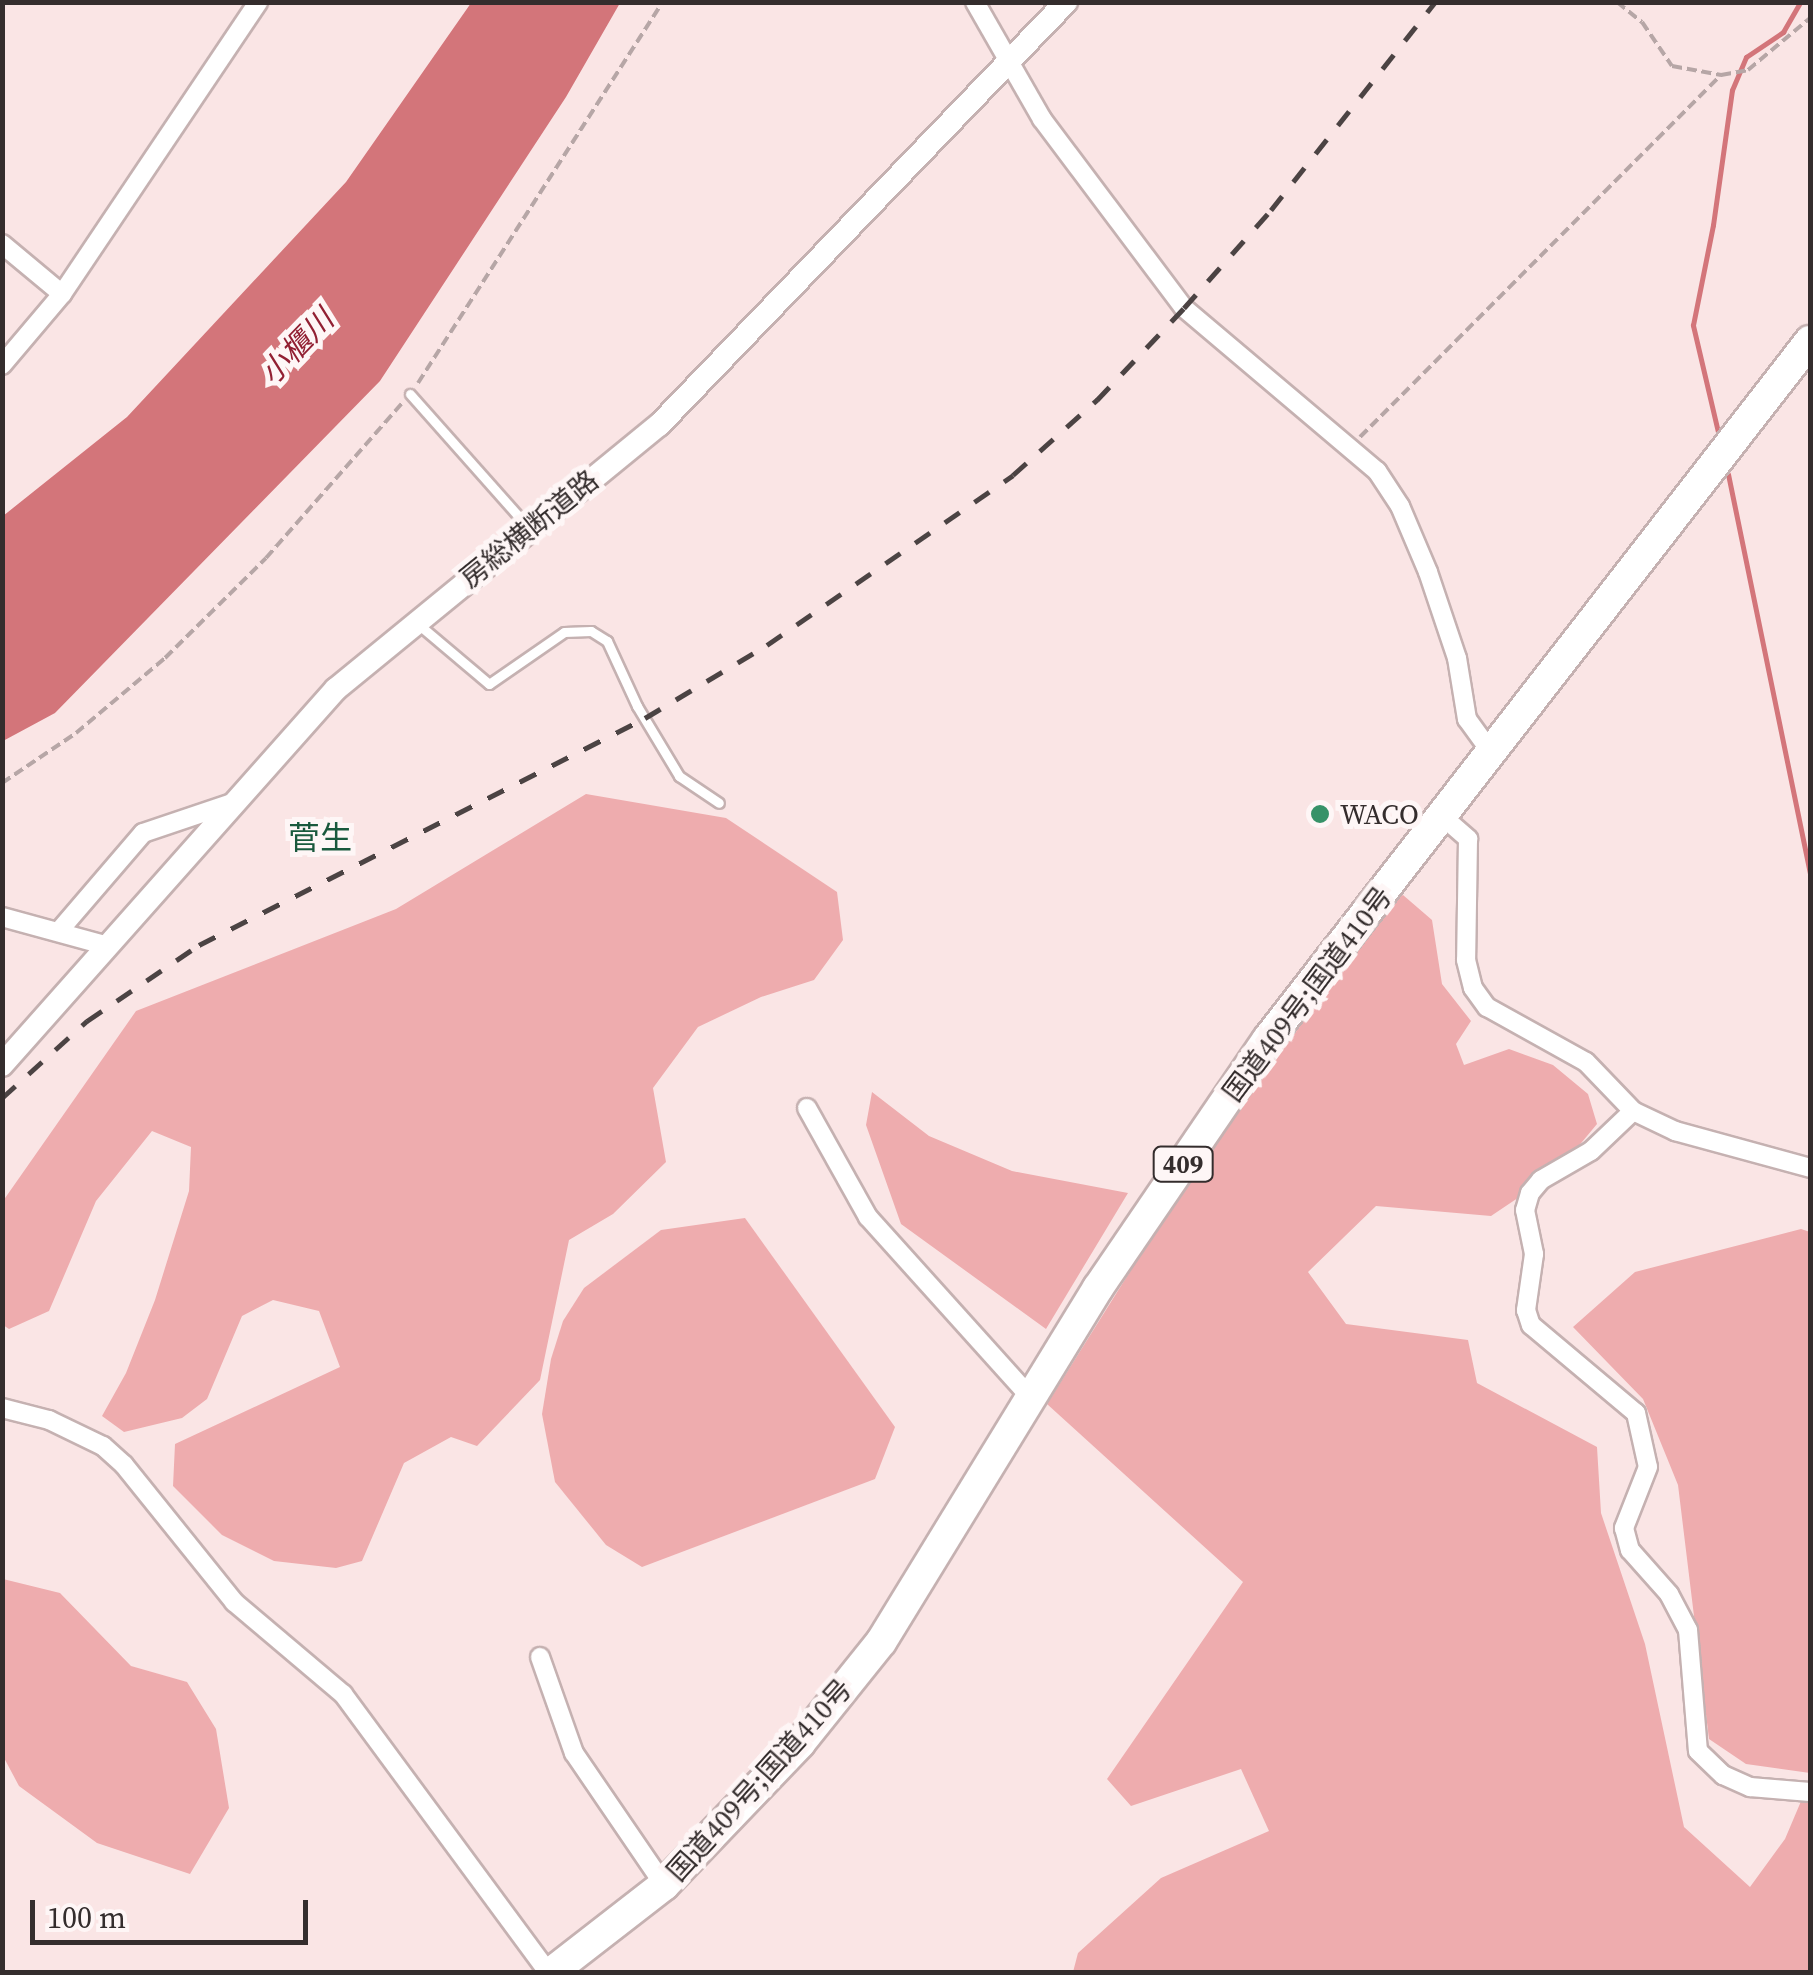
<!DOCTYPE html>
<meta charset="utf-8">
<style>
body{margin:0}
#map{position:relative;width:1813px;height:1975px;overflow:hidden;background:#fae5e5;font-family:"Source Serif 4","Noto Sans JP",serif}
div>[style]{position:absolute}
.green>*{inset:0;background:#eeacae}
.water>*{inset:0;background:#d3757a}
.stream>*{height:5px;margin:-2.5px;padding:0 2.5px;transform-origin:2.5px;border-radius:2.5px;background:#d3757a}
.path>*{height:4px;margin-top:-2px;transform-origin:0;background:repeating-linear-gradient(90deg,#b6a6a6 0 10px,transparent 0 15px)}
.roads{filter:drop-shadow(2px 0 #c5b1b1) drop-shadow(-2px 0 #c5b1b1) drop-shadow(0 2px #c5b1b1) drop-shadow(0 -2px #c5b1b1)}
.lane>*{height:9px;margin:-4.5px;padding:0 4.5px;transform-origin:4.5px;border-radius:4.5px;background:#fff}
.street>*{height:18px;margin:-9px;padding:0 9px;transform-origin:9px;border-radius:9px;background:#fff}
.secondary>*{height:22px;margin:-11px;padding:0 11px;transform-origin:11px;border-radius:11px;background:#fff}
.highway>*{height:30px;margin:-15px;padding:0 15px;transform-origin:15px;border-radius:15px;background:#fff}
.rail>*{height:5px;margin-top:-2.5px;transform-origin:0;background:repeating-linear-gradient(90deg,#4b4343 0 18px,transparent 0 36px)}
.dots>*{width:28px;height:28px;translate:-50% -50%;box-sizing:border-box;border:5px solid #fef6f6;border-radius:50%}
span{translate:-50% -50%;white-space:nowrap;text-align:center;line-height:1.15;-webkit-text-stroke:10px #fef6f6;paint-order:stroke}
.shield-label span{padding:2px 8px;background:#fef6f6;border:2px solid;border-radius:8px;-webkit-text-stroke-width:0}
.shield-label{font-size:25px;color:#342d2d;font-weight:700}
.street-label{font-size:28px;color:#342d2d}
.poi-label{font-size:28px;color:#342d2d}
.left{translate:0 -50%;text-align:left}
.water-label{font-size:30px;color:#922033;font-style:italic}
.quarter-label{font-size:32px;color:#19593d}
.frame{position:absolute;inset:0;border:5px solid #342d2d;pointer-events:none}
.scale{position:absolute;left:30px;top:1900px;width:278px;height:45px;box-sizing:border-box;border:5px solid #342d2d;border-top:0;padding-left:12px;font-size:30px;line-height:35px;white-space:nowrap;color:#342d2d;-webkit-text-stroke:8px #fef6f6;paint-order:stroke}
</style>
<div id="map">
<div class="green">
<i style="clip-path:polygon(586px 794px,726px 818px,837px 892px,843px 940px,814px 980px,761px 997px,698px 1027px,653px 1088px,666px 1162px,613px 1214px,569px 1240px,540px 1380px,477px 1446px,451px 1437px,404px 1463px,362px 1561px,336px 1568px,274px 1561px,222px 1535px,173px 1486px,175px 1444px,340px 1367px,319px 1311px,273px 1300px,242px 1316px,207px 1399px,182px 1418px,124px 1432px,102px 1416px,126px 1373px,155px 1300px,189px 1191px,191px 1147px,152px 1131px,96px 1201px,49px 1311px,9px 1329px,3px 1325px,3px 1201px,136px 1011px,396px 909px)"></i>
<i style="clip-path:polygon(1403px 895px,1432px 920px,1442px 984px,1471px 1021px,1456px 1044px,1464px 1065px,1509px 1049px,1553px 1065px,1588px 1094px,1597px 1124px,1577px 1148px,1576px 1159px,1491px 1216px,1376px 1206px,1308px 1272px,1346px 1324px,1468px 1340px,1477px 1383px,1597px 1447px,1601px 1513px,1645px 1644px,1684px 1827px,1750px 1887px,1785px 1839px,1810px 1780px,1810px 1972px,1073px 1972px,1078px 1953px,1161px 1878px,1269px 1831px,1241px 1769px,1131px 1806px,1107px 1779px,1243px 1582px,1047px 1404px,1178px 1195px,1389px 903px)"></i>
<i style="clip-path:polygon(872px 1092px,929px 1136px,1012px 1171px,1128px 1193px,1046px 1329px,901px 1224px,866px 1125px)"></i>
<i style="clip-path:polygon(745px 1218px,895px 1427px,875px 1479px,642px 1567px,606px 1545px,555px 1482px,542px 1414px,551px 1359px,563px 1321px,584px 1288px,661px 1230px)"></i>
<i style="clip-path:polygon(1801px 1229px,1810px 1232px,1810px 1773px,1746px 1764px,1709px 1739px,1678px 1485px,1643px 1399px,1573px 1327px,1635px 1272px)"></i>
<i style="clip-path:polygon(3px 1579px,60px 1593px,131px 1666px,187px 1682px,216px 1729px,229px 1808px,190px 1874px,97px 1843px,19px 1786px,3px 1756px)"></i>
</div>
<div class="water">
<i style="clip-path:polygon(471px 3px,620px 3px,566px 97px,380px 381px,55px 713px,3px 741px,3px 516px,127px 417px,346px 182px)"></i>
</div>
<div class="stream">
<i style="left:1718px;top:432px;width:110px;rotate:-103.2deg"></i>
<i style="left:1693px;top:325px;width:102px;rotate:-78.7deg"></i>
<i style="left:1713px;top:225px;width:136px;rotate:-82deg"></i>
<i style="left:1732px;top:90px;width:36px;rotate:-67deg"></i>
<i style="left:1746px;top:57px;width:45px;rotate:-34deg"></i>
<i style="left:1783px;top:32px;width:34px;rotate:-60deg"></i>
<i style="left:1728px;top:474px;width:408px;rotate:78.4deg"></i>
</div>
<div class="path">
<i style="left:1617px;top:2px;width:32px;rotate:39deg"></i>
<i style="left:1642px;top:22px;width:53px;rotate:55.7deg"></i>
<i style="left:1672px;top:66px;width:50px;rotate:10.4deg"></i>
<i style="left:418px;top:383px;width:453px;rotate:-57.3deg"></i>
<i style="left:1360px;top:437px;width:511px;rotate:-45.08deg"></i>
<i style="left:1721px;top:75px;width:27px;rotate:-10deg"></i>
<i style="left:1748px;top:70px;width:81px;rotate:-40deg"></i>
<i style="left:2px;top:783px;width:89px;rotate:-34deg"></i>
<i style="left:76px;top:733px;width:116px;rotate:-40.1deg"></i>
<i style="left:165px;top:658px;width:142px;rotate:-44.7deg"></i>
<i style="left:266px;top:558px;width:208px;rotate:-48.7deg"></i>
</div>
<div class="roads">
<div class="lane">
<i style="left:410px;top:394px;width:179px;rotate:48.4deg"></i>
<i style="left:418px;top:624px;width:93px;rotate:40.2deg"></i>
<i style="left:489px;top:684px;width:91px;rotate:-34.7deg"></i>
<i style="left:564px;top:632px;width:27px;rotate:-2deg"></i>
<i style="left:591px;top:631px;width:19px;rotate:32deg"></i>
<i style="left:607px;top:641px;width:72px;rotate:65.2deg"></i>
<i style="left:637px;top:706px;width:82px;rotate:59deg"></i>
<i style="left:679px;top:776px;width:48px;rotate:34deg"></i>
</div>
<div class="street">
<i style="left:975px;top:2px;width:135px;rotate:60.2deg"></i>
<i style="left:1042px;top:119px;width:236px;rotate:53.1deg"></i>
<i style="left:1184px;top:308px;width:253px;rotate:40.2deg"></i>
<i style="left:1377px;top:471px;width:42px;rotate:56.7deg"></i>
<i style="left:1400px;top:506px;width:72px;rotate:67deg"></i>
<i style="left:1428px;top:572px;width:91px;rotate:71.4deg"></i>
<i style="left:1457px;top:658px;width:62px;rotate:80.7deg"></i>
<i style="left:1467px;top:719px;width:41px;rotate:54deg"></i>
<i style="left:2px;top:244px;width:78px;rotate:39.8deg"></i>
<i style="left:2px;top:365px;width:93px;rotate:-49.8deg"></i>
<i style="left:62px;top:294px;width:352px;rotate:-56.1deg"></i>
<i style="left:1442px;top:816px;width:35px;rotate:41deg"></i>
<i style="left:1468px;top:839px;width:121px;rotate:90.9deg"></i>
<i style="left:1466px;top:960px;width:29px;rotate:76deg"></i>
<i style="left:1473px;top:988px;width:24px;rotate:54deg"></i>
<i style="left:1487px;top:1007px;width:113px;rotate:29.1deg"></i>
<i style="left:1586px;top:1062px;width:68px;rotate:46.2deg"></i>
<i style="left:1633px;top:1111px;width:47px;rotate:25.5deg"></i>
<i style="left:1675px;top:1131px;width:140px;rotate:15.3deg"></i>
<i style="left:2px;top:917px;width:110px;rotate:15.3deg"></i>
<i style="left:59px;top:931px;width:129px;rotate:-49.4deg"></i>
<i style="left:143px;top:833px;width:97px;rotate:-18.6deg"></i>
<i style="left:807px;top:1108px;width:125px;rotate:60.8deg"></i>
<i style="left:868px;top:1217px;width:242px;rotate:48deg"></i>
<i style="left:1633px;top:1111px;width:58px;rotate:136.4deg"></i>
<i style="left:1591px;top:1151px;width:58px;rotate:149.9deg"></i>
<i style="left:1541px;top:1180px;width:17px;rotate:130deg"></i>
<i style="left:1530px;top:1193px;width:18px;rotate:106deg"></i>
<i style="left:1525px;top:1210px;width:45px;rotate:78.4deg"></i>
<i style="left:1534px;top:1254px;width:57px;rotate:98.1deg"></i>
<i style="left:1526px;top:1310px;width:16px;rotate:72deg"></i>
<i style="left:1531px;top:1325px;width:137px;rotate:40deg"></i>
<i style="left:1636px;top:1413px;width:55px;rotate:77.5deg"></i>
<i style="left:1648px;top:1467px;width:66px;rotate:111.5deg"></i>
<i style="left:1624px;top:1528px;width:23px;rotate:75deg"></i>
<i style="left:1630px;top:1550px;width:59px;rotate:48.4deg"></i>
<i style="left:1669px;top:1594px;width:41px;rotate:62.2deg"></i>
<i style="left:1688px;top:1630px;width:121px;rotate:85.3deg"></i>
<i style="left:1698px;top:1751px;width:35px;rotate:44deg"></i>
<i style="left:1723px;top:1775px;width:30px;rotate:24deg"></i>
<i style="left:1750px;top:1787px;width:60px;rotate:4.8deg"></i>
<i style="left:2px;top:1408px;width:49px;rotate:14.3deg"></i>
<i style="left:49px;top:1420px;width:60px;rotate:25.7deg"></i>
<i style="left:103px;top:1446px;width:28px;rotate:42deg"></i>
<i style="left:124px;top:1465px;width:176px;rotate:51.2deg"></i>
<i style="left:234px;top:1602px;width:143px;rotate:40.2deg"></i>
<i style="left:343px;top:1694px;width:345px;rotate:53.6deg"></i>
<i style="left:540px;top:1657px;width:102px;rotate:70.5deg"></i>
<i style="left:574px;top:1753px;width:160px;rotate:55.7deg"></i>
</div>
<div class="secondary">
<i style="left:2px;top:1065px;width:503px;rotate:-48.39deg"></i>
<i style="left:336px;top:689px;width:417px;rotate:-39.3deg"></i>
<i style="left:659px;top:425px;width:587px;rotate:-46.1deg"></i>
</div>
<div class="highway">
<i style="left:552px;top:1972px;width:142px;rotate:-37.8deg"></i>
<i style="left:664px;top:1885px;width:197px;rotate:-46.2deg"></i>
<i style="left:800px;top:1743px;width:129px;rotate:-51.3deg"></i>
<i style="left:881px;top:1642px;width:415px;rotate:-58.5deg"></i>
<i style="left:1098px;top:1288px;width:301px;rotate:-55.7deg"></i>
<i style="left:1268px;top:1039px;width:884px;rotate:-52.17deg"></i>
</div>
</div>
<div class="rail">
<i style="left:2px;top:1098px;width:115px;rotate:-42.2deg"></i>
<i style="left:87px;top:1021px;width:135px;rotate:-34.2deg"></i>
<i style="left:199px;top:945px;width:500px;rotate:-26.97deg"></i>
<i style="left:645px;top:718px;width:142px;rotate:-30.9deg"></i>
<i style="left:767px;top:645px;width:299px;rotate:-34.6deg"></i>
<i style="left:1013px;top:475px;width:113px;rotate:-41.8deg"></i>
<i style="left:1097px;top:400px;width:127px;rotate:-46.6deg"></i>
<i style="left:1184px;top:308px;width:131px;rotate:-48.4deg"></i>
<i style="left:1271px;top:210px;width:265px;rotate:-51.7deg"></i>
</div>
<div class="dots">
<i style="left:1320px;top:814px;background:#379268"></i>
</div>
<div class="shield-label">
<span style="left:1183px;top:1164px">409</span>
</div>
<div class="street-label">
<span style="left:529px;top:529px;rotate:-39deg">房総横断道路</span>
<span style="left:1307px;top:994px;rotate:-53deg">国道409号;国道410号</span>
<span style="left:759px;top:1780px;rotate:-48deg">国道409号;国道410号</span>
</div>
<div class="poi-label">
<span class="left" style="left:1340px;top:814px">WACO</span>
</div>
<div class="water-label">
<span style="left:297px;top:347px;rotate:-46deg">小櫃川</span>
</div>
<div class="quarter-label">
<span style="left:320px;top:838px">菅生</span>
</div>
<div class="frame"></div>
<div class="scale">100 m</div>
</div>
